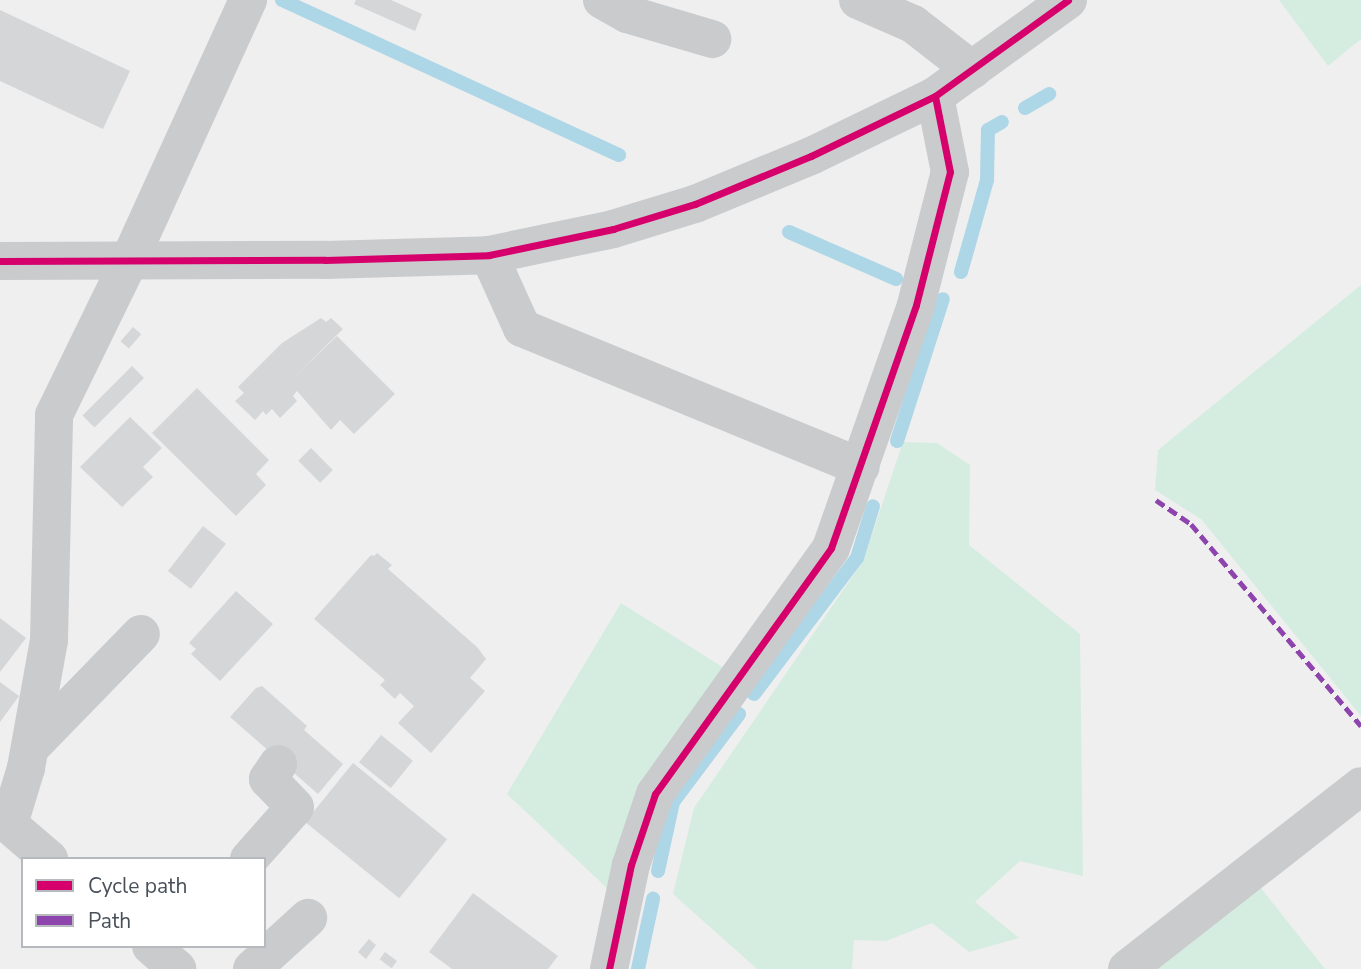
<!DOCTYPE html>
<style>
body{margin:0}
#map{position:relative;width:1361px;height:969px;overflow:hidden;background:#efefef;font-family:"Nunito Sans",sans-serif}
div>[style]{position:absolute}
.green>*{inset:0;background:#d5ede0}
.stream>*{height:14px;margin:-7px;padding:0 7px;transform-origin:7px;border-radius:7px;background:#add6e7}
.building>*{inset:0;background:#d5d6d8;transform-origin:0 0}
.minor>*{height:38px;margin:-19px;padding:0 19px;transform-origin:19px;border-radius:19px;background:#cacbcd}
.quiet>*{height:5px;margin-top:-2.5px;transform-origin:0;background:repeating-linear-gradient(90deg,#8e44ad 0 10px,transparent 0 15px)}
.cycleway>*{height:7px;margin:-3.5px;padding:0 3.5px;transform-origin:3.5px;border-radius:3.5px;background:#d6006c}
span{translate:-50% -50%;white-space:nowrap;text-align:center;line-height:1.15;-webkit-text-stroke:5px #fff;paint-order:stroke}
.legend{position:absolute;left:21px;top:857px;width:245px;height:91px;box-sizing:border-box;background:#fff;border:2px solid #b6b9bd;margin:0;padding:9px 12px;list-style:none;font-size:21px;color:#48505a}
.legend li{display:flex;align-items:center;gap:14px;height:35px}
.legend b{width:35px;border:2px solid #b6b9bd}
</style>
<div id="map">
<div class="green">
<i style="clip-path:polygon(1279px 0,1361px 0,1361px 39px,1328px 66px)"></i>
<i style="clip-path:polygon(1361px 285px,1361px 716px,1201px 519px,1155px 490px,1158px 450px)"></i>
<i style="clip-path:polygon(903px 442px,937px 443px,970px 465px,969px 545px,1080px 634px,1083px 876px,1020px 861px,975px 902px,1019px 938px,969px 952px,932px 923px,886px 941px,854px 940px,852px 969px,757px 969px,673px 894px,694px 808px,863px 561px)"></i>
<i style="clip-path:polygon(621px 603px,724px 668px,609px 890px,507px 794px)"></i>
<i style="clip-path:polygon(1260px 887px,1325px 969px,1156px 969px)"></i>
</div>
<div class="stream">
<i style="left:282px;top:0;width:371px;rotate:24.7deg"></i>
<i style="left:1025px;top:108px;width:28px;rotate:-30deg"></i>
<i style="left:789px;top:232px;width:117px;rotate:23.7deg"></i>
<i style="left:961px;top:272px;width:96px;rotate:-74.2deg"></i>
<i style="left:987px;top:180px;width:50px;rotate:-88.9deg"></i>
<i style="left:988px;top:130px;width:16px;rotate:-30deg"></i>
<i style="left:897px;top:441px;width:149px;rotate:-72.1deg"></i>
<i style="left:754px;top:694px;width:171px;rotate:-52.9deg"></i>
<i style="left:857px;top:558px;width:54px;rotate:-72.9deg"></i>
<i style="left:658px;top:871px;width:71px;rotate:-77.7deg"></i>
<i style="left:673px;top:802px;width:110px;rotate:-53.1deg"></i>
<i style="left:638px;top:969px;width:72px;rotate:-77.9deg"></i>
</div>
<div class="building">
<i style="clip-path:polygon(356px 0,391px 0,422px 14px,415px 31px,354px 4px)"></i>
<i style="clip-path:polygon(0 10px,130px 71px,103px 129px,0 81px)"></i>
<i style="clip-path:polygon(321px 318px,326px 322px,331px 318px,343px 329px,288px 383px,337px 336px,395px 394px,354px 434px,340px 420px,331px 430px,297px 391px,293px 396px,297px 401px,280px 418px,272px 409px,266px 415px,263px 411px,255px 420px,235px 401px,244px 393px,238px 387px,282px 343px)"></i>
<i style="left:133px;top:327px;width:11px;height:19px;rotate:41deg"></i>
<i style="left:132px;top:366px;width:17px;height:70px;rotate:45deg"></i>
<i style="clip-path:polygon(197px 388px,269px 460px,256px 474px,266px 485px,236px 516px,152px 433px)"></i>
<i style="clip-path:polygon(130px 417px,162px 448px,143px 467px,153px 477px,122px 507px,80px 467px)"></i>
<i style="left:311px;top:448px;width:31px;height:18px;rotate:45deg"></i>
<i style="left:203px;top:526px;width:29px;height:57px;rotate:38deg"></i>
<i style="clip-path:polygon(377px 553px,392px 565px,388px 569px,477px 647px,486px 659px,470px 678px,485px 691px,431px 753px,398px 723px,414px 706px,400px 693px,395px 699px,380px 685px,385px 680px,314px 619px,371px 555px,374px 556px)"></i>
<i style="clip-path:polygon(236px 591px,273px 624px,220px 681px,191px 654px,196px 649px,189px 643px)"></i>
<i style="clip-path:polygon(0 618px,26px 638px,0 672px)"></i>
<i style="clip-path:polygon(0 682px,19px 696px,0 722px)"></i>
<i style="clip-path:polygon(262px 686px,307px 726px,304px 730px,343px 764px,318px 794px,230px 717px,256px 688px)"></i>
<i style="left:381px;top:735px;width:41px;height:35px;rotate:39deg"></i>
<i style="left:353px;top:763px;width:121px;height:76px;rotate:39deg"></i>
<i style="clip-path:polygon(473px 893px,558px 956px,548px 969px,452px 969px,429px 952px)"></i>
<i style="clip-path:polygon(369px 939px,376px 945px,366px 959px,358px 952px)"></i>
<i style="left:385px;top:952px;width:15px;height:9px;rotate:37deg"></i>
</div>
<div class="minor">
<i style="left:602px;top:0;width:29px;rotate:29deg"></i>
<i style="left:627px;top:14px;width:89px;rotate:16.4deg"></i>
<i style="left:858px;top:0;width:60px;rotate:23.6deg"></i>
<i style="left:913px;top:24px;width:75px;rotate:37.9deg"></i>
<i style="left:489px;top:255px;width:80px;rotate:65.7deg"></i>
<i style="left:522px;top:328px;width:366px;rotate:22.3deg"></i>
<i style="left:0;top:261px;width:325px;rotate:-0.2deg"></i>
<i style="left:325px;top:260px;width:164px;rotate:-1.7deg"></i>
<i style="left:489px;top:255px;width:127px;rotate:-11.8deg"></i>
<i style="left:613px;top:229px;width:86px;rotate:-17deg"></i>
<i style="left:695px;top:204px;width:126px;rotate:-22.5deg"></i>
<i style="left:811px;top:156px;width:138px;rotate:-25.8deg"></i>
<i style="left:935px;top:96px;width:164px;rotate:-35.8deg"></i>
<i style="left:30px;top:748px;width:159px;rotate:-45.8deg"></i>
<i style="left:0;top:817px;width:65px;rotate:40.6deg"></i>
<i style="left:9px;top:824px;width:59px;rotate:-73.1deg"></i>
<i style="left:26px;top:768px;width:130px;rotate:-79.8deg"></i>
<i style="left:49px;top:640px;width:225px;rotate:-88.7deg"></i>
<i style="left:54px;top:415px;width:174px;rotate:-64deg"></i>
<i style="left:130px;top:259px;width:285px;rotate:-65.5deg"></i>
<i style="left:249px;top:859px;width:69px;rotate:-48.5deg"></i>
<i style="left:295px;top:807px;width:39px;rotate:-134deg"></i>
<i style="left:268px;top:779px;width:18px;rotate:-56deg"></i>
<i style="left:151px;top:946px;width:35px;rotate:41deg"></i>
<i style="left:252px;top:969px;width:76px;rotate:-42.3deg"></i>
<i style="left:609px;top:969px;width:106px;rotate:-78.1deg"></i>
<i style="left:631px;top:865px;width:75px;rotate:-71.3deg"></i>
<i style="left:655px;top:794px;width:302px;rotate:-54.4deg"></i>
<i style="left:831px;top:548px;width:257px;rotate:-70.7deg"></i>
<i style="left:916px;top:305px;width:137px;rotate:-75.7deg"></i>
<i style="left:950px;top:172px;width:77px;rotate:-101.2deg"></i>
<i style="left:1127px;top:969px;width:297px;rotate:-38deg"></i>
</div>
<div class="quiet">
<i style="left:1156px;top:500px;width:42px;rotate:34.4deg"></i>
<i style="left:1191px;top:524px;width:264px;rotate:49.9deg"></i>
</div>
<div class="cycleway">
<i style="left:0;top:261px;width:325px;rotate:-0.2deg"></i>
<i style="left:325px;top:260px;width:164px;rotate:-1.7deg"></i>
<i style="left:489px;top:255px;width:127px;rotate:-11.8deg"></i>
<i style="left:613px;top:229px;width:86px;rotate:-17deg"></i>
<i style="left:695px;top:204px;width:126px;rotate:-22.5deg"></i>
<i style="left:811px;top:156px;width:138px;rotate:-25.8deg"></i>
<i style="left:935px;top:96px;width:164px;rotate:-35.8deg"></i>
<i style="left:609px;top:969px;width:106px;rotate:-78.1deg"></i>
<i style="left:631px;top:865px;width:75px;rotate:-71.3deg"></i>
<i style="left:655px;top:794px;width:302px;rotate:-54.4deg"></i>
<i style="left:831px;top:548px;width:257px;rotate:-70.7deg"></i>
<i style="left:916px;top:305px;width:137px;rotate:-75.7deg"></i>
<i style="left:950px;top:172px;width:77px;rotate:-101.2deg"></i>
</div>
<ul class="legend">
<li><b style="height:9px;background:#d6006c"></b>Cycle path</li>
<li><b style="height:9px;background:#8e44ad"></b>Path</li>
</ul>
</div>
